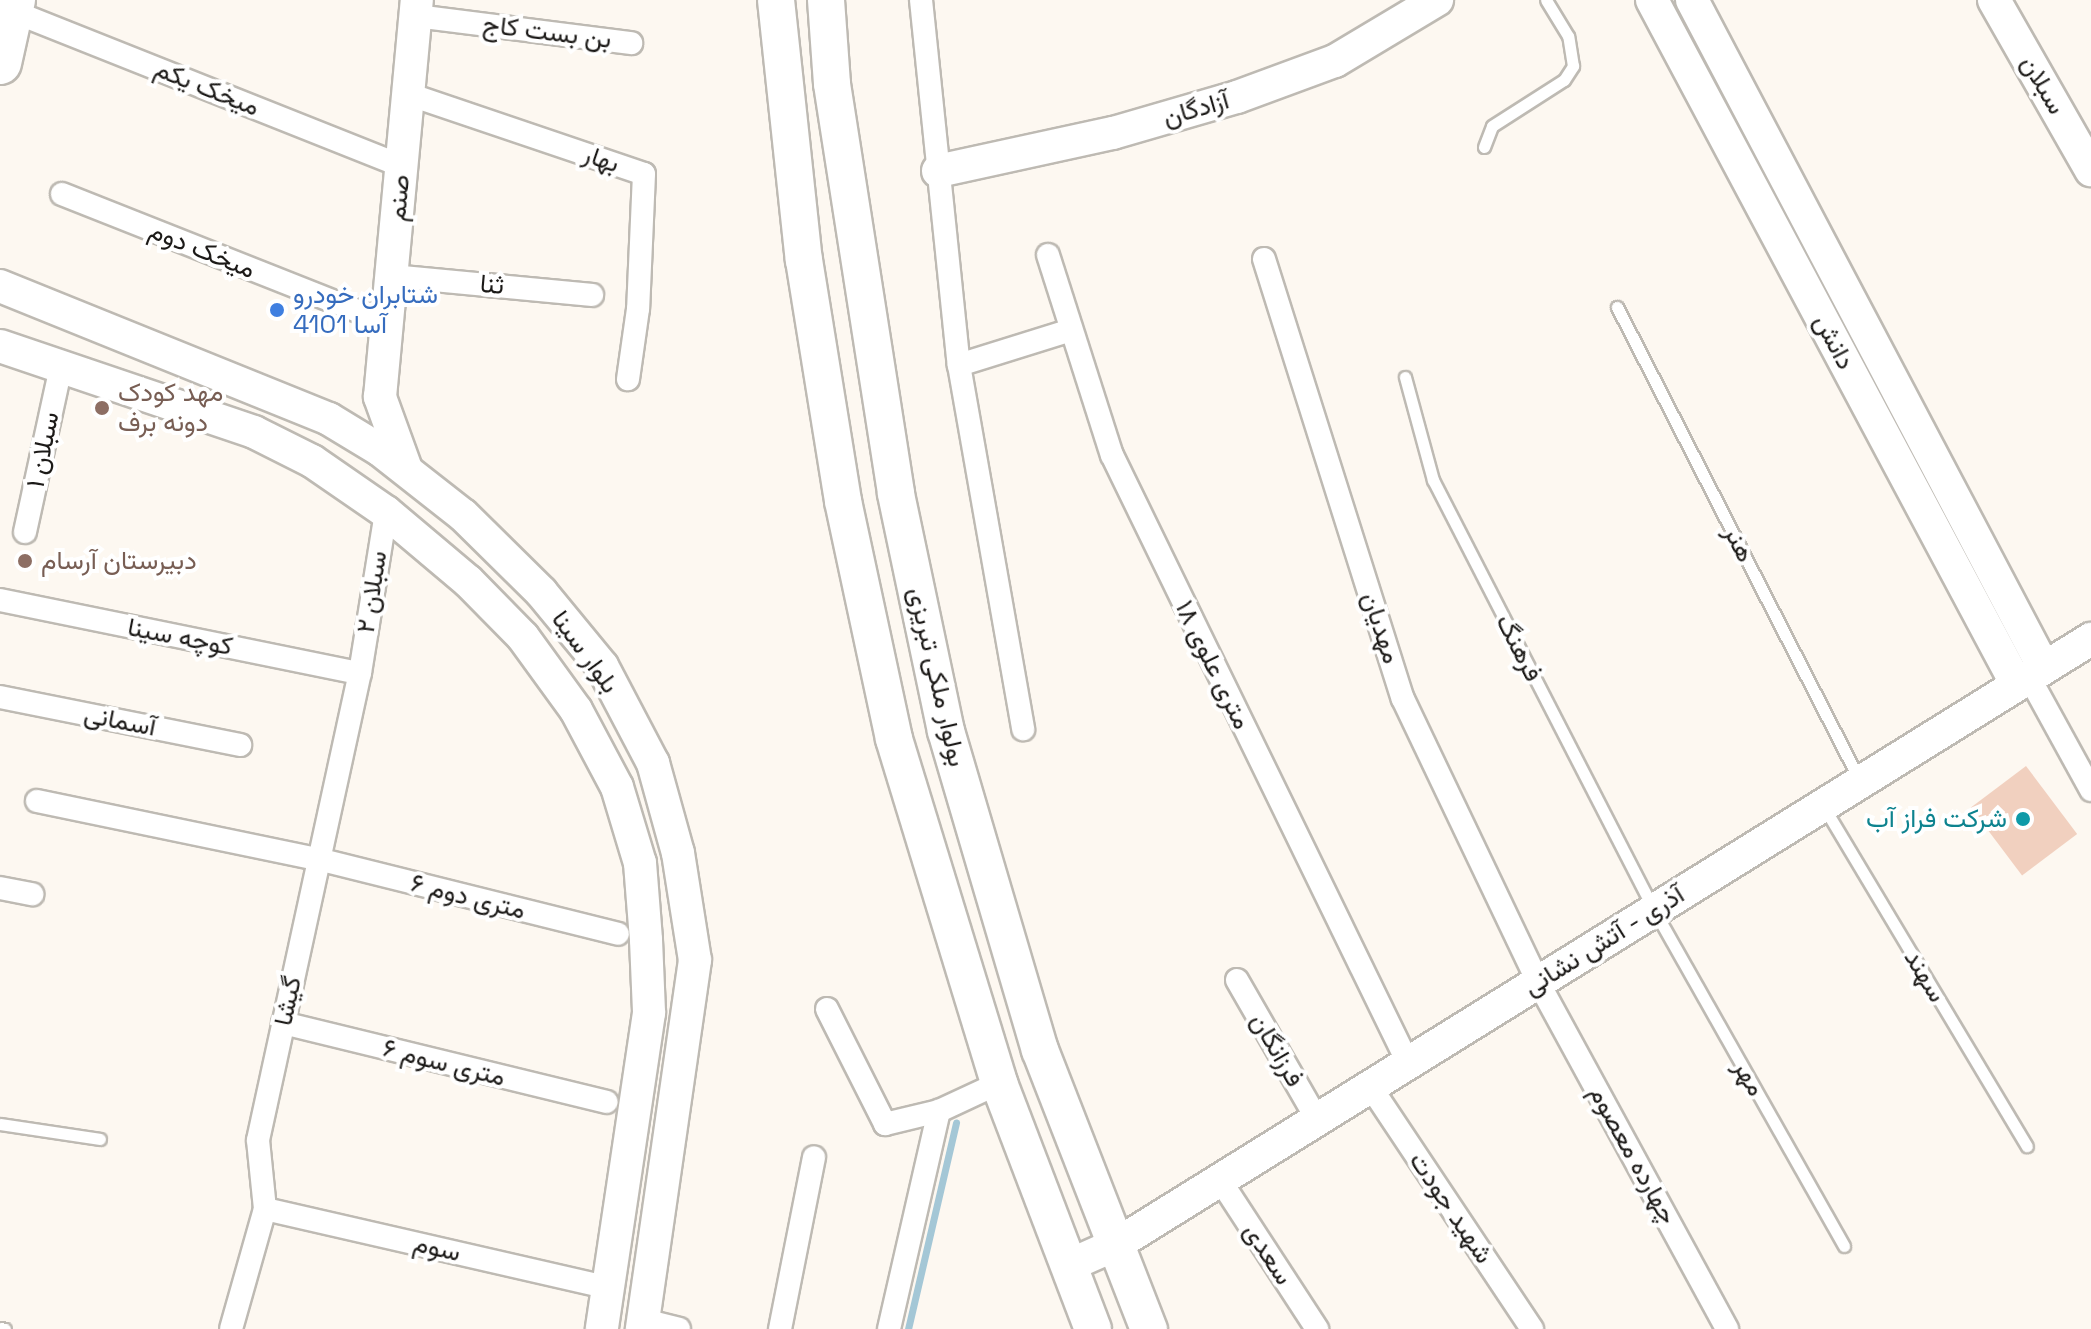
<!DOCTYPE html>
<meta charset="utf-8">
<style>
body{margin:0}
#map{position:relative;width:2091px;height:1329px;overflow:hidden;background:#fdf8f1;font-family:"Space Grotesk",Vazirmatn,sans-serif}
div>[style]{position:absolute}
.stream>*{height:7px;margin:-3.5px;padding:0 3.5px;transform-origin:3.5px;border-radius:3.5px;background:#a4c7d6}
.building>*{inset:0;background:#f1d0bf;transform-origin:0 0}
.roads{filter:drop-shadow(2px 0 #bebab3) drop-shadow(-2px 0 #bebab3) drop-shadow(0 2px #bebab3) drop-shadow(0 -2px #bebab3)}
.lane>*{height:11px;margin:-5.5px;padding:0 5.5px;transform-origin:5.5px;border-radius:5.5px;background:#fff}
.street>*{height:22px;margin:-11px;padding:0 11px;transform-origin:11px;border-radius:11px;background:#fff}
.secondary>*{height:32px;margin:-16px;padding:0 16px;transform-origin:16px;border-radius:16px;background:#fff}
.primary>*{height:36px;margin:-18px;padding:0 18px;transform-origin:18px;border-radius:18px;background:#fff}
.highway>*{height:42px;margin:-21px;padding:0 21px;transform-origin:21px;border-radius:21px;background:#fff}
.dots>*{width:22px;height:22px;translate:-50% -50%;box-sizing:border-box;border:4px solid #fff;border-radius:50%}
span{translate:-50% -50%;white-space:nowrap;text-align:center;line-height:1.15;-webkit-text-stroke:8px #fff;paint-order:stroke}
.street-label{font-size:26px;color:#1c1a18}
.shop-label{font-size:26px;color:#366cbe}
.left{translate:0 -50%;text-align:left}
.education-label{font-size:26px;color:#785e54}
.culture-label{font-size:26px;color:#0d838f}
.right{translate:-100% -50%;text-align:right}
</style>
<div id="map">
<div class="stream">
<i style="left:908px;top:1329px;width:212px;rotate:-76.9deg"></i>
</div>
<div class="building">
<i style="left:2026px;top:766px;width:85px;height:69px;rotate:53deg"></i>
</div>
<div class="roads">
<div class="lane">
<i style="left:1484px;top:147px;width:22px;rotate:-69deg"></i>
<i style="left:1492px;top:126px;width:85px;rotate:-32.6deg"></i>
<i style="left:1564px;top:80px;width:17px;rotate:-57deg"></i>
<i style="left:1573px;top:66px;width:30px;rotate:-99deg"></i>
<i style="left:1568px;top:36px;width:42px;rotate:-121.4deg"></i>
<i style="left:1617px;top:307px;width:533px;rotate:62.86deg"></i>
<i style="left:1405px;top:377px;width:107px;rotate:74.8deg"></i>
<i style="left:1433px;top:480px;width:483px;rotate:62.8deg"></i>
<i style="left:1654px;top:910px;width:386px;rotate:60.5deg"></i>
<i style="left:1825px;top:809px;width:393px;rotate:59.1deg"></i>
<i style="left:0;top:1124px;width:101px;rotate:8.5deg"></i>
<i style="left:0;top:1328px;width:5px;rotate:11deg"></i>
</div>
<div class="street">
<i style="left:921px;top:0;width:367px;rotate:84.1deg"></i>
<i style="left:959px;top:365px;width:370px;rotate:80deg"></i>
<i style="left:12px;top:11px;width:420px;rotate:21.7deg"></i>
<i style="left:416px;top:16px;width:217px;rotate:7.2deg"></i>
<i style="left:408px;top:94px;width:249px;rotate:18.7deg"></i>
<i style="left:644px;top:174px;width:135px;rotate:92.5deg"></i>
<i style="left:638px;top:309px;width:71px;rotate:98.1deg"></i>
<i style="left:62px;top:194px;width:350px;rotate:21.6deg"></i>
<i style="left:1048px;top:255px;width:210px;rotate:72.3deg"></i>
<i style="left:1112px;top:455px;width:676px;rotate:64.04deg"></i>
<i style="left:1264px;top:259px;width:461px;rotate:72.5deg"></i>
<i style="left:1403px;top:699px;width:314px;rotate:64.5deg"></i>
<i style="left:1538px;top:982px;width:395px;rotate:61.4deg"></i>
<i style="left:392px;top:276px;width:201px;rotate:5.4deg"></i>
<i style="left:959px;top:365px;width:114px;rotate:-17.3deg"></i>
<i style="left:25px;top:532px;width:169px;rotate:-77.7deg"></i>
<i style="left:0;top:600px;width:367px;rotate:11.5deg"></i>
<i style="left:2029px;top:677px;width:129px;rotate:61.2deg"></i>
<i style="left:0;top:697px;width:245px;rotate:11.3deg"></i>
<i style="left:37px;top:801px;width:287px;rotate:11.7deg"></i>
<i style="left:318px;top:859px;width:309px;rotate:14deg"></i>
<i style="left:0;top:888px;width:33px;rotate:11deg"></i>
<i style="left:1237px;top:980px;width:160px;rotate:60.1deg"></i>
<i style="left:827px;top:1009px;width:129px;rotate:63.2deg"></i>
<i style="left:885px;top:1124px;width:56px;rotate:-13.5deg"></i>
<i style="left:939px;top:1111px;width:66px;rotate:-25deg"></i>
<i style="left:283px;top:1023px;width:333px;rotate:13.7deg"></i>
<i style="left:1370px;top:1086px;width:292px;rotate:56.3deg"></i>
<i style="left:1220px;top:1180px;width:178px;rotate:56.9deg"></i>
<i style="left:265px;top:1209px;width:354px;rotate:12.9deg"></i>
<i style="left:644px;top:1320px;width:36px;rotate:14deg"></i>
<i style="left:231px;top:1329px;width:125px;rotate:-74.2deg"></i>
<i style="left:265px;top:1209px;width:69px;rotate:-95.8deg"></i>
<i style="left:258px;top:1140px;width:478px;rotate:-77.7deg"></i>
<i style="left:360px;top:673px;width:163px;rotate:-80.8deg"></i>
<i style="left:780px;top:1329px;width:175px;rotate:-78.8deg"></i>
<i style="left:889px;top:1329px;width:224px;rotate:-77.1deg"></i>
</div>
<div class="secondary">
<i style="left:1652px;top:0;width:776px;rotate:61.95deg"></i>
<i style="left:1692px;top:0;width:755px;rotate:62.21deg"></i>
<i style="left:1994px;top:0;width:196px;rotate:60.3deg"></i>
<i style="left:938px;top:171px;width:179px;rotate:-12.3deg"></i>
<i style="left:1113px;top:133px;width:129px;rotate:-16.2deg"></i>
<i style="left:1237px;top:97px;width:104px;rotate:-20.2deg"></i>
<i style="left:1335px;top:61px;width:119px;rotate:-30.9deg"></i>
<i style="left:0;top:286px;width:355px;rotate:22deg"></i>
<i style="left:329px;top:419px;width:60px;rotate:31.3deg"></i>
<i style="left:380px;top:450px;width:105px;rotate:38.1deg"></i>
<i style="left:463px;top:515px;width:110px;rotate:44.6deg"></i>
<i style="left:541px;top:592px;width:96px;rotate:50.5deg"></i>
<i style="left:602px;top:666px;width:110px;rotate:62.3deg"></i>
<i style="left:653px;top:763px;width:93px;rotate:74.5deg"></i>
<i style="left:678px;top:853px;width:108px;rotate:81deg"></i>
<i style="left:695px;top:960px;width:373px;rotate:98.2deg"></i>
<i style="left:0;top:346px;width:268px;rotate:18.7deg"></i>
<i style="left:254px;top:432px;width:65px;rotate:26.6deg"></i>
<i style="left:312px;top:461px;width:90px;rotate:34.6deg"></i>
<i style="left:386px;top:512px;width:107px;rotate:40.1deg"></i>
<i style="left:468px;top:581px;width:78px;rotate:45.5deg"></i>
<i style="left:523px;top:637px;width:90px;rotate:54deg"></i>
<i style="left:576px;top:710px;width:87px;rotate:62deg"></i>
<i style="left:617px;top:787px;width:79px;rotate:73.2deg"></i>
<i style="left:640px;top:863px;width:77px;rotate:85.5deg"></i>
<i style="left:646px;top:940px;width:73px;rotate:87.6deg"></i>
<i style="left:649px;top:1013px;width:319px;rotate:98.5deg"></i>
<i style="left:406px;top:469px;width:77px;rotate:-109.9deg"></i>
<i style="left:380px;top:397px;width:399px;rotate:-84.7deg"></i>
<i style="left:1072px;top:1264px;width:49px;rotate:-24deg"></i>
<i style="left:1117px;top:1244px;width:1147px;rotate:-31.85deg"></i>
</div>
<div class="primary">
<i style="left:776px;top:0;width:262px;rotate:83.9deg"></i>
<i style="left:804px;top:260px;width:244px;rotate:80.8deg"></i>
<i style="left:843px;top:501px;width:243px;rotate:77.9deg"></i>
<i style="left:894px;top:739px;width:360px;rotate:73deg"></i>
<i style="left:999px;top:1083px;width:263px;rotate:69.1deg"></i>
<i style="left:826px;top:0;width:84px;rotate:85.9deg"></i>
<i style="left:832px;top:84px;width:415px;rotate:81.1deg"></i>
<i style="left:896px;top:494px;width:242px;rotate:78.1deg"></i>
<i style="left:946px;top:731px;width:333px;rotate:73.6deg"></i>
<i style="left:1040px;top:1050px;width:300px;rotate:68.7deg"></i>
</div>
<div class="highway">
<i style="left:0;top:63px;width:65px;rotate:-77.5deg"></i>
</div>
</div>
<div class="dots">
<i style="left:277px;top:310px;background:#3f7fe0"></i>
<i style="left:102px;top:408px;background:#8d6e63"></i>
<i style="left:25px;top:561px;background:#8d6e63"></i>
<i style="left:2023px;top:819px;background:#0f9aa8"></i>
</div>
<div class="street-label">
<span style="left:547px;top:32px;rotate:7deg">بن بست کاج</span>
<span style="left:2043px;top:85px;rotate:60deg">سبلان</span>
<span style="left:207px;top:88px;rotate:22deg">میخک یکم</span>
<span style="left:1196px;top:109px;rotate:-16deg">آزادگان</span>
<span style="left:601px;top:159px;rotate:19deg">بهار</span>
<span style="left:399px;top:198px;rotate:-85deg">صنم</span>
<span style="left:202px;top:250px;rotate:22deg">میخک دوم</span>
<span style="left:492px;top:285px;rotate:5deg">ثنا</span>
<span style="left:1834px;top:342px;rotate:62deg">دانش</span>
<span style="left:43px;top:450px;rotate:-78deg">سبلان ۱</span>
<span style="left:1739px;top:544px;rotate:63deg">هنر</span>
<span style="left:372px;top:592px;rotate:-81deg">سبلان ۲</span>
<span style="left:1381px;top:628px;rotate:72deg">مهدیان</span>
<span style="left:180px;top:637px;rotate:11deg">کوچه سینا</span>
<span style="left:1519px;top:648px;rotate:63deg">فرهنگ</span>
<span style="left:585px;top:652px;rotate:54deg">بلوار سینا</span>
<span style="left:1213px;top:665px;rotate:64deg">۱۸ متری علوی</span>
<span style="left:937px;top:677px;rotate:77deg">بولوار ملکی تبریزی</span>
<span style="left:120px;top:721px;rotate:11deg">آسمانی</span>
<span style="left:468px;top:897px;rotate:14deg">۶ متری دوم</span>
<span style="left:1604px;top:941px;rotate:-32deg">آذرى - آتش نشانى</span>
<span style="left:1925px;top:976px;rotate:59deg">سهند</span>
<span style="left:288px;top:1001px;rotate:-78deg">گیشا</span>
<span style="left:1277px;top:1050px;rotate:60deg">فرزانگان</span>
<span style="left:444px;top:1063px;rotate:14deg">۶ متری سوم</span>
<span style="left:1749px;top:1078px;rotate:60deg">مهر</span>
<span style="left:1633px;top:1155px;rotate:61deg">چهارده معصوم</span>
<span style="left:1451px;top:1208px;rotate:56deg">شهید جودت</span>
<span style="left:437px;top:1248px;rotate:13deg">سوم</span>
<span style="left:1268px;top:1254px;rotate:57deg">سعدی</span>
</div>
<div class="shop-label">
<span class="left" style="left:293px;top:310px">شتابران خودرو<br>4101 آسا</span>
</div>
<div class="education-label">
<span class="left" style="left:118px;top:408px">مهد کودک<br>دونه برف</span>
<span class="left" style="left:41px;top:561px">دبیرستان آرسام</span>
</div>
<div class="culture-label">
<span class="right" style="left:2007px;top:819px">شرکت فراز آب</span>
</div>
</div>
